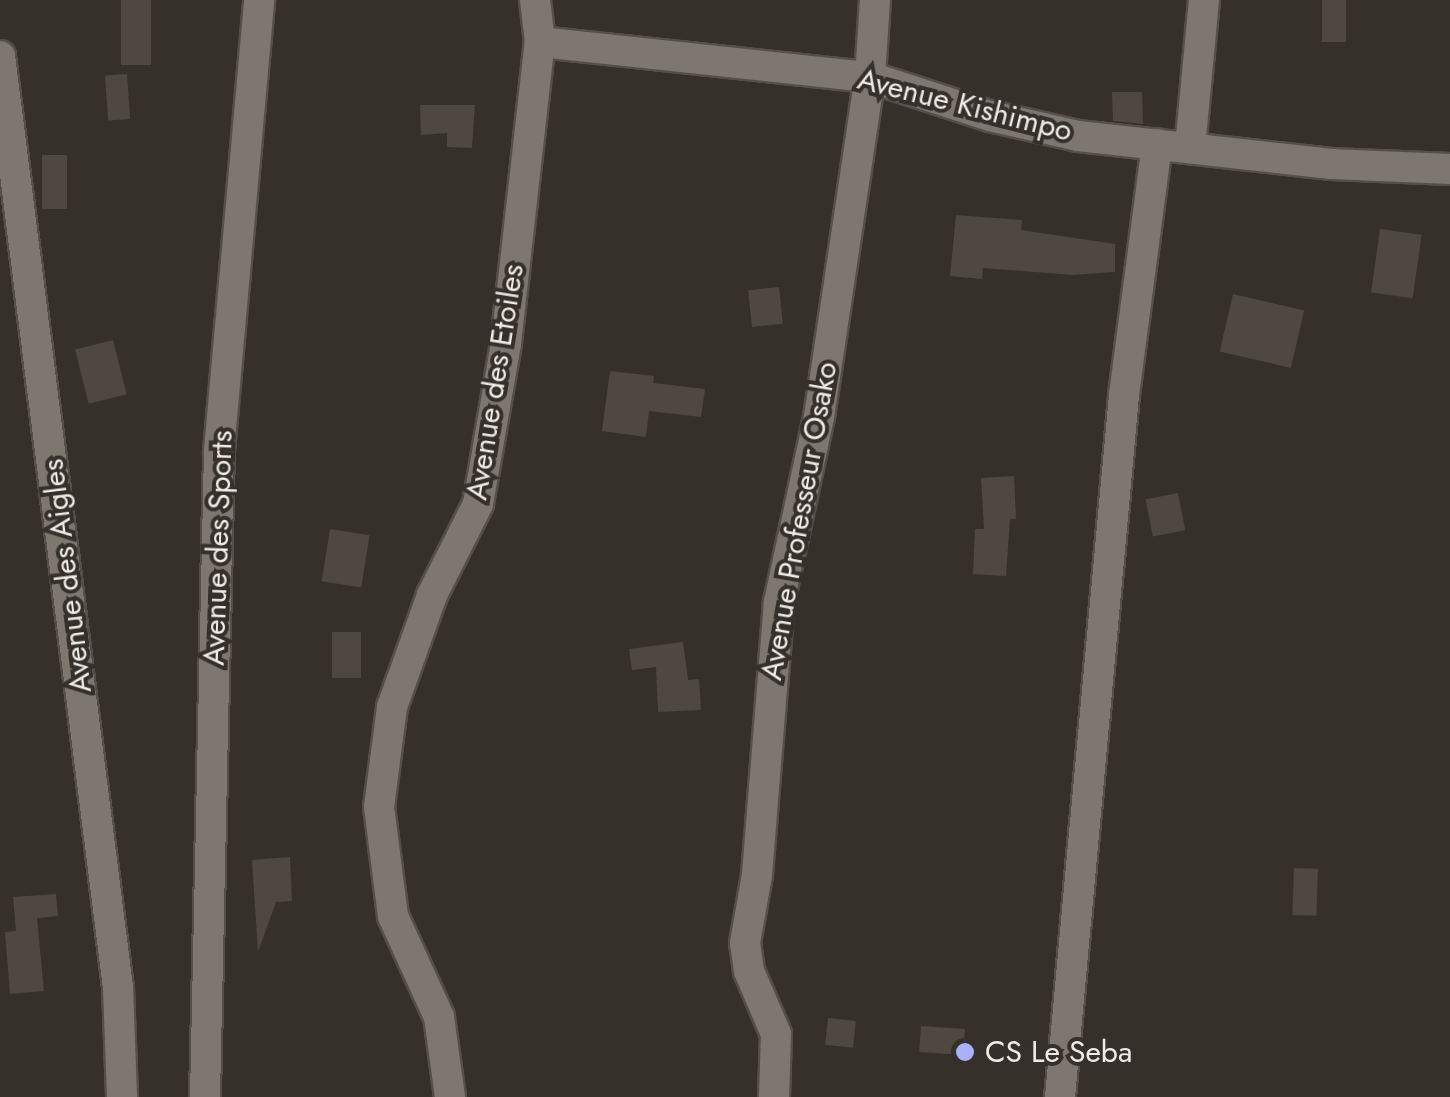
<!DOCTYPE html>
<style>
body{margin:0}
#map{position:relative;width:1450px;height:1097px;overflow:hidden;background:#353029;font-family:Jost,sans-serif}
div>[style]{position:absolute}
.building>*{inset:0;background:#4e4841;transform-origin:0 0}
.roads{filter:drop-shadow(2px 0 #544f49) drop-shadow(-2px 0 #544f49) drop-shadow(0 2px #544f49) drop-shadow(0 -2px #544f49)}
.minor>*{height:30px;margin:-15px;padding:0 15px;transform-origin:15px;border-radius:15px;background:#7d7770}
.dots>*{width:28px;height:28px;translate:-50% -50%;box-sizing:border-box;border:5px solid #353029;border-radius:50%}
span{translate:-50% -50%;white-space:nowrap;text-align:center;line-height:1.15;-webkit-text-stroke:8px #353029;paint-order:stroke}
.street-label{font-size:30px;color:#efece7}
.poi-label{font-size:30px;color:#efece7}
.left{translate:0 -50%;text-align:left}
</style>
<div id="map">
<div class="building">
<i style="left:121px;top:0;width:30px;height:65px"></i>
<i style="left:1322px;top:0;width:24px;height:42px"></i>
<i style="left:127px;top:74px;width:45px;height:22px;rotate:86deg"></i>
<i style="clip-path:polygon(1112px 92px,1142px 92px,1143px 124px,1113px 121px)"></i>
<i style="clip-path:polygon(420px 105px,475px 105px,472px 148px,447px 147px,447px 133px,421px 135px)"></i>
<i style="left:42px;top:155px;width:25px;height:54px"></i>
<i style="clip-path:polygon(956px 215px,1022px 220px,1021px 230px,1115px 244px,1115px 272px,1073px 275px,983px 268px,982px 279px,950px 276px)"></i>
<i style="left:1380px;top:229px;width:42px;height:64px;rotate:8deg"></i>
<i style="left:779px;top:287px;width:37px;height:31px;rotate:84deg"></i>
<i style="left:1233px;top:294px;width:73px;height:59px;rotate:13deg"></i>
<i style="left:113px;top:340px;width:56px;height:39px;rotate:76deg"></i>
<i style="clip-path:polygon(610px 371px,654px 376px,653px 383px,705px 389px,701px 417px,649px 411px,646px 437px,602px 431px)"></i>
<i style="clip-path:polygon(1014px 476px,1016px 519px,1010px 519px,1006px 576px,973px 574px,975px 529px,984px 529px,981px 478px)"></i>
<i style="left:1178px;top:493px;width:38px;height:33px;rotate:79deg"></i>
<i style="left:330px;top:529px;width:40px;height:53px;rotate:9deg"></i>
<i style="left:332px;top:632px;width:29px;height:46px"></i>
<i style="clip-path:polygon(683px 642px,688px 680px,699px 679px,701px 710px,658px 712px,656px 667px,632px 670px,629px 649px)"></i>
<i style="clip-path:polygon(290px 857px,292px 901px,276px 902px,258px 952px,252px 860px)"></i>
<i style="left:1294px;top:868px;width:24px;height:47px;rotate:2deg"></i>
<i style="clip-path:polygon(56px 894px,58px 916px,37px 918px,44px 991px,10px 994px,5px 932px,16px 931px,13px 897px)"></i>
<i style="left:828px;top:1018px;width:28px;height:27px;rotate:6deg"></i>
<i style="left:921px;top:1026px;width:44px;height:26px;rotate:4deg"></i>
</div>
<div class="roads">
<div class="minor">
<i style="left:540px;top:42px;width:332px;rotate:6.1deg"></i>
<i style="left:870px;top:77px;width:126px;rotate:18deg"></i>
<i style="left:990px;top:116px;width:90px;rotate:12.8deg"></i>
<i style="left:1078px;top:136px;width:255px;rotate:6.3deg"></i>
<i style="left:1331px;top:164px;width:119px;rotate:2.4deg"></i>
<i style="left:0;top:56px;width:938px;rotate:82.78deg"></i>
<i style="left:118px;top:987px;width:110px;rotate:87.9deg"></i>
<i style="left:1190px;top:148px;width:149px;rotate:-84.6deg"></i>
<i style="left:205px;top:1097px;width:646px;rotate:-88.76deg"></i>
<i style="left:219px;top:451px;width:453px;rotate:-84.9deg"></i>
<i style="left:450px;top:1097px;width:81px;rotate:-97.8deg"></i>
<i style="left:439px;top:1017px;width:111px;rotate:-114.5deg"></i>
<i style="left:393px;top:916px;width:110px;rotate:-97.3deg"></i>
<i style="left:379px;top:807px;width:101px;rotate:-82.6deg"></i>
<i style="left:392px;top:707px;width:119px;rotate:-70.3deg"></i>
<i style="left:432px;top:595px;width:102px;rotate:-63.2deg"></i>
<i style="left:478px;top:504px;width:163px;rotate:-80.1deg"></i>
<i style="left:506px;top:343px;width:303px;rotate:-83.6deg"></i>
<i style="left:540px;top:42px;width:42px;rotate:-96.8deg"></i>
<i style="left:774px;top:1097px;width:63px;rotate:-88.2deg"></i>
<i style="left:776px;top:1034px;width:69px;rotate:-113.2deg"></i>
<i style="left:749px;top:971px;width:28px;rotate:-98deg"></i>
<i style="left:745px;top:943px;width:69px;rotate:-80deg"></i>
<i style="left:757px;top:875px;width:274px;rotate:-85.4deg"></i>
<i style="left:779px;top:602px;width:189px;rotate:-77.8deg"></i>
<i style="left:819px;top:417px;width:344px;rotate:-81.5deg"></i>
<i style="left:870px;top:77px;width:77px;rotate:-86.3deg"></i>
<i style="left:1060px;top:1097px;width:705px;rotate:-84.79deg"></i>
<i style="left:1124px;top:395px;width:253px;rotate:-82.5deg"></i>
</div>
</div>
<div class="dots">
<i style="left:965px;top:1052px;background:#a9b0fc"></i>
</div>
<div class="street-label">
<span style="left:965px;top:105px;rotate:14deg">Avenue Kishimpo</span>
<span style="left:495px;top:382px;rotate:-81deg">Avenue des Etoiles</span>
<span style="left:799px;top:521px;rotate:-80deg">Avenue Professeur Osako</span>
<span style="left:218px;top:548px;rotate:-88deg">Avenue des Sports</span>
<span style="left:67px;top:576px;rotate:-97deg">Avenue des Aigles</span>
</div>
<div class="poi-label">
<span class="left" style="left:985px;top:1052px">CS Le Seba</span>
</div>
</div>
